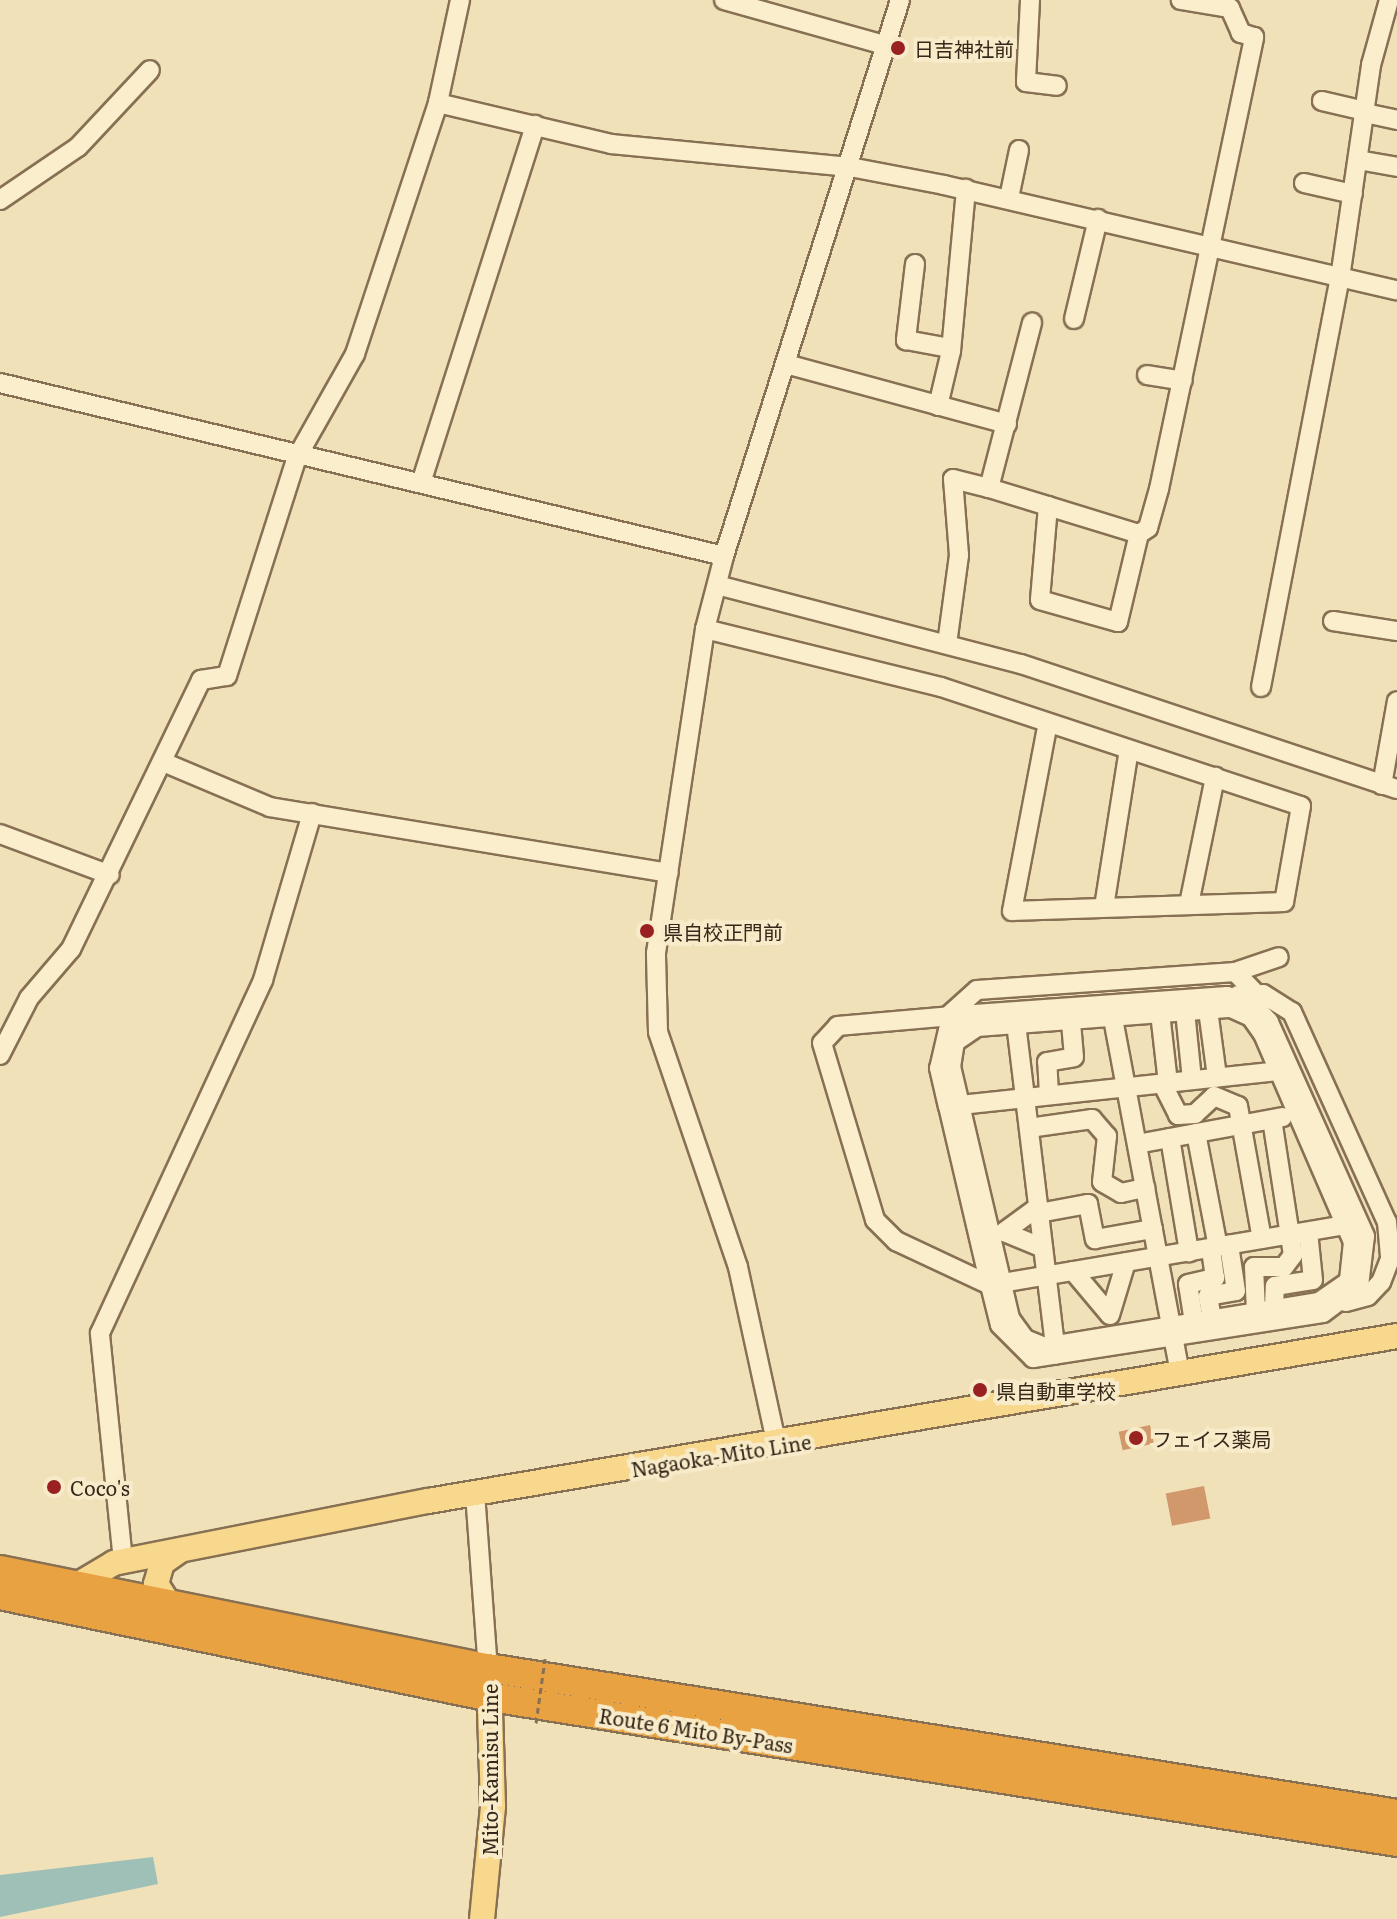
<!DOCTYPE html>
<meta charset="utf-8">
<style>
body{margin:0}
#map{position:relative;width:1397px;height:1919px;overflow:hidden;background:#f0e1b9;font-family:Literata,"Noto Sans JP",serif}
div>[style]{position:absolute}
.water>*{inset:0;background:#9ec0b7}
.building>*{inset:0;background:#d1986c;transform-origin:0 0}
.roads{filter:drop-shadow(2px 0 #877053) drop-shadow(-2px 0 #877053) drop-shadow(0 2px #877053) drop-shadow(0 -2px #877053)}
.minor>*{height:18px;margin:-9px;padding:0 9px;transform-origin:9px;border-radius:9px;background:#fbeecc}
.major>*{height:24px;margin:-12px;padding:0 12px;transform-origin:12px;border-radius:12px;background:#f8d88c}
.highway>*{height:28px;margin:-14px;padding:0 14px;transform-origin:14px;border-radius:14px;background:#e8a241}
.path-bridge>*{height:3px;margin-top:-1.5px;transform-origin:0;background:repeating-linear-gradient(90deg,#877053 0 6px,transparent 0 10px)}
.dots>*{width:22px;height:22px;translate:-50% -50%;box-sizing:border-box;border:4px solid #f7ebc9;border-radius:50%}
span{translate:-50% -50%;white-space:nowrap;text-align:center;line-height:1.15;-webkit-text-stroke:8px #f7ebc9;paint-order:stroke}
.poi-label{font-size:20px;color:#352719}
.left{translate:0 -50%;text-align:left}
.street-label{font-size:20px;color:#352719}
</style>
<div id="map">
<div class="water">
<i style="clip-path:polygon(153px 1857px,158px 1884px,0 1917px,0 1875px)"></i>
</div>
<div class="building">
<i style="left:1150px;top:1425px;width:19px;height:32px;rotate:78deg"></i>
<i style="left:1204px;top:1486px;width:33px;height:39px;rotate:79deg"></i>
</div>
<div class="roads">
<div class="minor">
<i style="left:460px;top:0;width:105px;rotate:102.1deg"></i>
<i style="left:438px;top:103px;width:178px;rotate:13.3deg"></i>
<i style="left:611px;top:144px;width:240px;rotate:5.5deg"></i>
<i style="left:850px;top:167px;width:96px;rotate:10.8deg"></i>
<i style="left:944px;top:185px;width:465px;rotate:13.1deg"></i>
<i style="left:724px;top:0;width:170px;rotate:15.7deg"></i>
<i style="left:1030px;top:0;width:82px;rotate:92.8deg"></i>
<i style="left:1026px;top:82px;width:31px;rotate:7deg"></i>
<i style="left:1322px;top:101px;width:44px;rotate:13.1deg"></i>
<i style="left:1365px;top:113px;width:33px;rotate:12deg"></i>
<i style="left:1358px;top:160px;width:40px;rotate:10deg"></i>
<i style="left:1304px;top:183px;width:50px;rotate:12.7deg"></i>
<i style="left:1009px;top:198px;width:49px;rotate:-78.2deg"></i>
<i style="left:0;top:200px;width:94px;rotate:-34.2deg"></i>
<i style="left:78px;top:147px;width:105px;rotate:-46.9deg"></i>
<i style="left:915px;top:264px;width:77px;rotate:96.8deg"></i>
<i style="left:906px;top:340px;width:45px;rotate:10.3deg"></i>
<i style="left:1074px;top:319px;width:103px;rotate:-76.5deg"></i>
<i style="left:786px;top:364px;width:229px;rotate:15.2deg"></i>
<i style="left:1147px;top:375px;width:36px;rotate:9deg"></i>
<i style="left:0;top:383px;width:744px;rotate:13.44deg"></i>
<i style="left:938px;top:406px;width:57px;rotate:-76.7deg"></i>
<i style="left:951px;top:351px;width:163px;rotate:-84.7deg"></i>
<i style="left:421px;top:483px;width:376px;rotate:-72.3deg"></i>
<i style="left:989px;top:488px;width:62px;rotate:17deg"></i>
<i style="left:1139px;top:534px;width:95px;rotate:-162.9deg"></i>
<i style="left:1048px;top:506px;width:94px;rotate:94.9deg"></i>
<i style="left:1040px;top:600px;width:81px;rotate:15.8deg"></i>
<i style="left:1118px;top:622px;width:90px;rotate:-76.6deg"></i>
<i style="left:1139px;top:534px;width:11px;rotate:-34deg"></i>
<i style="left:1148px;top:528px;width:41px;rotate:-74.2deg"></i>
<i style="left:1159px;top:489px;width:462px;rotate:-78.1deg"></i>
<i style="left:1254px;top:37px;width:14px;rotate:-163deg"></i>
<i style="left:1241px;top:33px;width:27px;rotate:-114deg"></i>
<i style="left:1230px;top:8px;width:50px;rotate:-170.7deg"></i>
<i style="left:717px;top:585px;width:314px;rotate:14.6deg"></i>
<i style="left:1021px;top:664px;width:396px;rotate:18.4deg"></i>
<i style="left:1333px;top:621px;width:65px;rotate:8.9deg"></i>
<i style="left:705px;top:629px;width:243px;rotate:13.8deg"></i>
<i style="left:941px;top:687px;width:379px;rotate:18.3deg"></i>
<i style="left:1301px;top:806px;width:97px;rotate:100deg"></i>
<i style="left:1284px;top:902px;width:272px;rotate:178.1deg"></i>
<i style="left:1012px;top:911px;width:191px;rotate:-79.2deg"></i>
<i style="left:947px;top:644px;width:90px;rotate:-82.3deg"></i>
<i style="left:959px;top:555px;width:76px;rotate:-94.5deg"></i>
<i style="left:953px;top:479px;width:37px;rotate:14deg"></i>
<i style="left:989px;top:488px;width:171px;rotate:-75.4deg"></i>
<i style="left:1261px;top:687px;width:417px;rotate:-79.1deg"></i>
<i style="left:1340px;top:278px;width:215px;rotate:-81.7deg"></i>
<i style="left:1371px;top:65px;width:67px;rotate:-74.5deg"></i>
<i style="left:163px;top:762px;width:116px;rotate:22.8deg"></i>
<i style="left:270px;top:807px;width:404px;rotate:9.4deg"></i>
<i style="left:1382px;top:785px;width:85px;rotate:-79.9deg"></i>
<i style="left:0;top:834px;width:117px;rotate:20.4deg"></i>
<i style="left:1189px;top:904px;width:130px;rotate:-78.4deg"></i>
<i style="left:1104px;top:907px;width:159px;rotate:-81deg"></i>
<i style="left:1235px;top:972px;width:46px;rotate:-18.8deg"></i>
<i style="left:1238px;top:995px;width:25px;rotate:-2deg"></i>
<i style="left:1263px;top:994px;width:34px;rotate:32deg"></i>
<i style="left:1292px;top:1012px;width:230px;rotate:65.7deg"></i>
<i style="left:1387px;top:1222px;width:37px;rotate:85deg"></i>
<i style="left:1390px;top:1259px;width:25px;rotate:111deg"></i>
<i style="left:1381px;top:1282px;width:19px;rotate:133deg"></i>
<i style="left:1368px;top:1296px;width:23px;rotate:165deg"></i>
<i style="left:1111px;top:1008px;width:371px;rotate:79.3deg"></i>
<i style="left:1231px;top:1008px;width:22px;rotate:24deg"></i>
<i style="left:1251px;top:1017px;width:21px;rotate:55deg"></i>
<i style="left:1263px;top:1034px;width:227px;rotate:66.6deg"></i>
<i style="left:1353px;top:1242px;width:39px;rotate:96deg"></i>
<i style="left:1349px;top:1281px;width:37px;rotate:145deg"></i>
<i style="left:1319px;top:1302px;width:278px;rotate:170.7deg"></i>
<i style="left:1045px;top:1347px;width:22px;rotate:-158deg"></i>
<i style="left:1025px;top:1339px;width:26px;rotate:-126deg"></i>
<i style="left:1010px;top:1318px;width:258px;rotate:-103.2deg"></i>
<i style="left:951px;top:1067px;width:25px;rotate:-81deg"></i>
<i style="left:955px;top:1042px;width:27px;rotate:-34deg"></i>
<i style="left:977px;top:1027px;width:255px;rotate:-4.3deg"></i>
<i style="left:1208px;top:1010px;width:68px;rotate:82.3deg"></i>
<i style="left:1185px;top:1011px;width:69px;rotate:84.2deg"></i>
<i style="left:1160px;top:1013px;width:70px;rotate:83.5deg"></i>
<i style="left:975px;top:1014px;width:31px;rotate:149deg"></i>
<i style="left:948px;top:1030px;width:39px;rotate:103deg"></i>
<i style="left:939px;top:1068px;width:39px;rotate:77deg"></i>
<i style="left:948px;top:1106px;width:184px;rotate:76.8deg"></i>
<i style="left:990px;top:1285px;width:41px;rotate:76deg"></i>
<i style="left:1000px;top:1325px;width:47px;rotate:45deg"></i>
<i style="left:1033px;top:1358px;width:293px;rotate:-8.8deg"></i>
<i style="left:1323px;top:1313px;width:45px;rotate:-36.9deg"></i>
<i style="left:1359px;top:1286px;width:50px;rotate:-83.2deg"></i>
<i style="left:1365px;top:1236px;width:235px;rotate:-114.2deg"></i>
<i style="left:1269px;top:1022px;width:25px;rotate:-133deg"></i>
<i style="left:1252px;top:1004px;width:26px;rotate:-162deg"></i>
<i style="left:1227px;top:996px;width:253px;rotate:175.9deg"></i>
<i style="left:975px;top:1014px;width:138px;rotate:175deg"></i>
<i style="left:838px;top:1026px;width:23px;rotate:133deg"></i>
<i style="left:822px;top:1043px;width:185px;rotate:73.3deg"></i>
<i style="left:875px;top:1220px;width:30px;rotate:45deg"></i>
<i style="left:896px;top:1241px;width:104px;rotate:25.1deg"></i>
<i style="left:990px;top:1285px;width:361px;rotate:-9.6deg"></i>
<i style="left:1015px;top:1015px;width:342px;rotate:83.1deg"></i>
<i style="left:948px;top:1016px;width:39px;rotate:-42deg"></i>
<i style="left:977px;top:990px;width:259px;rotate:-4deg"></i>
<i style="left:1235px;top:972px;width:29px;rotate:46deg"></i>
<i style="left:0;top:1055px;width:64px;rotate:-63deg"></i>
<i style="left:29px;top:998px;width:65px;rotate:-49.4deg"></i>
<i style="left:71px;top:949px;width:299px;rotate:-64.2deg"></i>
<i style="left:201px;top:680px;width:26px;rotate:-9deg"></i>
<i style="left:227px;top:676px;width:230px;rotate:-72.3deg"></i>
<i style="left:297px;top:457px;width:118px;rotate:-60.6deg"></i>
<i style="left:355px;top:354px;width:264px;rotate:-71.7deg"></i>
<i style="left:1162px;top:1083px;width:36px;rotate:63deg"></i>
<i style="left:1178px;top:1115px;width:17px;rotate:-3deg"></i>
<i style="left:1195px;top:1114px;width:26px;rotate:-43deg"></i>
<i style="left:1214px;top:1096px;width:26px;rotate:23deg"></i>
<i style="left:1238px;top:1106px;width:135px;rotate:79.8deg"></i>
<i style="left:1049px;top:1095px;width:33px;rotate:-93deg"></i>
<i style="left:1047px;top:1062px;width:27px;rotate:-10deg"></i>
<i style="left:1074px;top:1057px;width:37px;rotate:-95deg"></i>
<i style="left:951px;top:1106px;width:338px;rotate:-6.1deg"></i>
<i style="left:1029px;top:1128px;width:64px;rotate:-8.1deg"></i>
<i style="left:1092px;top:1119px;width:23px;rotate:49deg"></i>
<i style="left:1107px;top:1136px;width:46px;rotate:96.2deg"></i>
<i style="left:1102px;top:1182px;width:22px;rotate:30deg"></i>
<i style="left:1121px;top:1193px;width:25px;rotate:-12deg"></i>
<i style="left:1196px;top:1133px;width:116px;rotate:79.1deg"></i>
<i style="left:1170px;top:1138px;width:116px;rotate:80.5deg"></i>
<i style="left:1137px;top:1144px;width:148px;rotate:-10.5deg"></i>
<i style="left:1038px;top:1207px;width:42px;rotate:143.7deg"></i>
<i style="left:1004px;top:1232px;width:42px;rotate:22.3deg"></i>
<i style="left:1039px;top:1213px;width:50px;rotate:-10.4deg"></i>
<i style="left:1088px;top:1204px;width:36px;rotate:79deg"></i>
<i style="left:1095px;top:1239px;width:59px;rotate:-9.8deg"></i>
<i style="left:1073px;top:1271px;width:57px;rotate:49.9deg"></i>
<i style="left:1110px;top:1315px;width:55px;rotate:-73.2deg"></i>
<i style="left:1274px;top:1309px;width:23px;rotate:-88deg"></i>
<i style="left:1275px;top:1286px;width:38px;rotate:-9deg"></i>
<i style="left:1313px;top:1280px;width:48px;rotate:-95.9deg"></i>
<i style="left:1256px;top:1312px;width:45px;rotate:-92.5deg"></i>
<i style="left:1254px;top:1267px;width:30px"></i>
<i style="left:1284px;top:1267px;width:15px;rotate:-53deg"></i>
<i style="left:1293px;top:1255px;width:137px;rotate:-98.8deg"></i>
<i style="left:1212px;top:1319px;width:23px;rotate:-100deg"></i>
<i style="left:1208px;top:1296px;width:28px;rotate:-10deg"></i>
<i style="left:1236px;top:1291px;width:47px;rotate:-98.7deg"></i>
<i style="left:1194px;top:1322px;width:38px;rotate:-99deg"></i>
<i style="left:1188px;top:1284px;width:28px;rotate:-13deg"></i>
<i style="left:1215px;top:1278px;width:30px;rotate:-98deg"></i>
<i style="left:777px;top:1446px;width:183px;rotate:-102.3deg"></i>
<i style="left:738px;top:1267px;width:248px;rotate:-108.8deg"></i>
<i style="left:658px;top:1032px;width:79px;rotate:-91.5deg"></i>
<i style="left:656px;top:953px;width:328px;rotate:-81.4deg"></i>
<i style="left:705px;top:629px;width:75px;rotate:-75.4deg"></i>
<i style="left:724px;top:556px;width:583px;rotate:-72.43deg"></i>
<i style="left:475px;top:1493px;width:175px;rotate:85.8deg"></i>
<i style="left:123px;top:1561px;width:229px;rotate:-95.8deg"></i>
<i style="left:100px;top:1333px;width:389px;rotate:-65.2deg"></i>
<i style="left:263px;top:980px;width:174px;rotate:-73.6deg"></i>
</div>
<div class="major">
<i style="left:72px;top:1599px;width:15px;rotate:-70deg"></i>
<i style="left:77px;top:1585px;width:43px;rotate:-30.7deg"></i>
<i style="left:114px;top:1563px;width:320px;rotate:-11.2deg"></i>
<i style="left:428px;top:1501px;width:983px;rotate:-9.66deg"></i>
<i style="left:169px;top:1604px;width:24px;rotate:-123deg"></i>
<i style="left:156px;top:1584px;width:22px;rotate:-74deg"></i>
<i style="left:162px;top:1563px;width:21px;rotate:-35deg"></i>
<i style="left:482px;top:1919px;width:114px;rotate:-84.4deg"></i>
<i style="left:493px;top:1806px;width:128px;rotate:-91.8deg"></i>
</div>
<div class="highway">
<i style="left:0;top:1570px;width:498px;rotate:11.4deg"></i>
<i style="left:488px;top:1668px;width:921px;rotate:9.12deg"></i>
<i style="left:0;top:1595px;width:501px;rotate:11.74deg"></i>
<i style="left:491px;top:1697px;width:918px;rotate:9.09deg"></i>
</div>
</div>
<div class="path-bridge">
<i style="left:536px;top:1723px;width:65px;rotate:-82deg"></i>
</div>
<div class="dots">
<i style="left:898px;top:48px;background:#992120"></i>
<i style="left:647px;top:931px;background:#992120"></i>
<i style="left:980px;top:1390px;background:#992120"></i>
<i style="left:1136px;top:1438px;background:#992120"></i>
<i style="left:54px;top:1487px;background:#992120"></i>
</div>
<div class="poi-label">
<span class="left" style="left:914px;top:48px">日吉神社前</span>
<span class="left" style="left:663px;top:931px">県自校正門前</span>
<span class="left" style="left:996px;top:1390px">県自動車学校</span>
<span class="left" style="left:1152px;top:1438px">フェイス薬局</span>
<span class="left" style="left:70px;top:1487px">Coco's</span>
</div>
<div class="street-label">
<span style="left:721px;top:1455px;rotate:-9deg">Nagaoka-Mito Line</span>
<span style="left:696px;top:1730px;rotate:9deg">Route 6 Mito By-Pass</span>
<span style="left:489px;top:1770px;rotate:-90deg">Mito-Kamisu Line</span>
</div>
</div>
